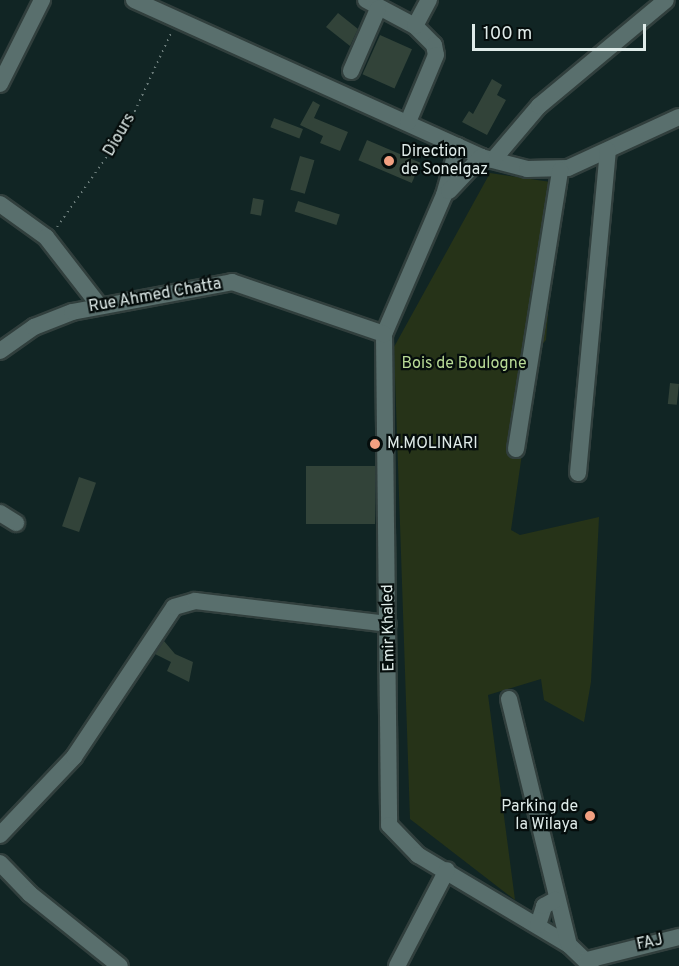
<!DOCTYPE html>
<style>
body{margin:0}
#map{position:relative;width:679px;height:966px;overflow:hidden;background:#112524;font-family:Overpass,sans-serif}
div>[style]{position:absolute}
.green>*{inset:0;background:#263318}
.building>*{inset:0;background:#324339;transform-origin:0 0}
.path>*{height:2px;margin-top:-1px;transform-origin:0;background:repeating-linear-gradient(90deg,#6b7c7a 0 1.5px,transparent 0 6px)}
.roads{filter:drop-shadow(2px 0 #313f3d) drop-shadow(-2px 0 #313f3d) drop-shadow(0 2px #313f3d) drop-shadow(0 -2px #313f3d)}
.minor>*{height:16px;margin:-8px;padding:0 8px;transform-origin:8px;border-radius:8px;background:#596f6d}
.dots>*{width:16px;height:16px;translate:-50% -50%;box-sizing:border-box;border:3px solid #050d0c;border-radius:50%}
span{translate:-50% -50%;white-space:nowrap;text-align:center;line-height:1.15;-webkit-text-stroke:4.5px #050d0c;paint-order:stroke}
.street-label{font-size:16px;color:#dfebe9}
.poi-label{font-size:16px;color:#dfebe9}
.left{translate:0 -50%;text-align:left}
.right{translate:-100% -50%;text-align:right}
.park-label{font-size:16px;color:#b8da96}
.scale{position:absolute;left:472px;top:24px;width:174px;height:27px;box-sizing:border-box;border:3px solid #dfebe9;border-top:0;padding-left:8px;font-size:18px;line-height:21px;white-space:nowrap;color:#dfebe9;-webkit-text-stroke:4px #050d0c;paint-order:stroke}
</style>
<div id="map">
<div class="green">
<i style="clip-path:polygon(490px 173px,558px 183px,546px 340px,537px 350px,511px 530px,520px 535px,599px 517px,591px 682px,584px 722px,544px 700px,541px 679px,488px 695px,515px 900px,410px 819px,394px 347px)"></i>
</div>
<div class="building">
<i style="clip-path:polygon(338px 13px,358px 29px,350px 46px,326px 27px)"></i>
<i style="left:380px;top:35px;width:35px;height:43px;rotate:24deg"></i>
<i style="clip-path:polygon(492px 79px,502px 85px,497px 95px,506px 100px,487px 135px,462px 122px,469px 111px,473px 114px)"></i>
<i style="clip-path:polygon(313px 101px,320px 105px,314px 118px,348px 132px,340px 151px,320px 143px,323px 136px,300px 125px)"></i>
<i style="left:274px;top:118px;width:31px;height:10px;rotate:21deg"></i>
<i style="left:367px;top:140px;width:58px;height:22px;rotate:23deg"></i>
<i style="left:300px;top:156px;width:15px;height:35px;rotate:16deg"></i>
<i style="left:253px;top:198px;width:11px;height:16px;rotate:10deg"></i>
<i style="left:298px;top:201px;width:44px;height:11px;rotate:18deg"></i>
<i style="left:670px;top:383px;width:9px;height:21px;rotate:6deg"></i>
<i style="left:375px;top:466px;width:58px;height:69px;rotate:90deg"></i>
<i style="left:79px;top:477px;width:18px;height:52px;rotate:19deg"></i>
<i style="clip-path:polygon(164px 641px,175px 654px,193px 662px,189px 682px,167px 671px,171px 662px,155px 654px)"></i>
</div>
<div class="path">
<i style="left:57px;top:227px;width:121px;rotate:-54.7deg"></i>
<i style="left:127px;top:128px;width:107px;rotate:-65.1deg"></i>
</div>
<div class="roads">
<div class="minor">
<i style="left:134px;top:0;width:381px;rotate:24.3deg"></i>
<i style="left:481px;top:157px;width:48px;rotate:14.6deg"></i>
<i style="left:527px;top:169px;width:41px;rotate:-1.4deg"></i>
<i style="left:568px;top:168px;width:122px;rotate:-24.7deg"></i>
<i style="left:366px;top:0;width:55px;rotate:28deg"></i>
<i style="left:415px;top:26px;width:27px;rotate:45deg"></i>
<i style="left:434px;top:45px;width:10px;rotate:79deg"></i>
<i style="left:436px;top:55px;width:73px;rotate:112.7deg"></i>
<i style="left:415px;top:26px;width:30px;rotate:-62deg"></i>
<i style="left:351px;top:71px;width:68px;rotate:-66.5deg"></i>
<i style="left:0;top:84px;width:94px;rotate:-63.4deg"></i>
<i style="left:458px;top:146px;width:51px;rotate:105.9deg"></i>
<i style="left:444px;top:195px;width:151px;rotate:113.3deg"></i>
<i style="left:384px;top:334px;width:491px;rotate:89.4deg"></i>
<i style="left:389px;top:825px;width:42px;rotate:46deg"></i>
<i style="left:418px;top:855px;width:176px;rotate:30.8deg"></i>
<i style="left:569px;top:945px;width:30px;rotate:44deg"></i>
<i style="left:493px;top:160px;width:71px;rotate:-49.6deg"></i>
<i style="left:539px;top:106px;width:165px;rotate:-39.8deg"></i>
<i style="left:449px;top:191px;width:47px;rotate:-46.7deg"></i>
<i style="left:0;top:204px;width:57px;rotate:35.7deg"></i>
<i style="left:46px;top:237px;width:85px;rotate:52.2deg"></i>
<i style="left:0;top:351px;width:42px;rotate:-35.2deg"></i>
<i style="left:34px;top:327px;width:41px;rotate:-21.5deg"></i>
<i style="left:72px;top:312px;width:163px;rotate:-10.6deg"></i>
<i style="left:232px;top:282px;width:161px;rotate:18.9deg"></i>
<i style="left:516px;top:449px;width:282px;rotate:-81deg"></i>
<i style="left:578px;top:473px;width:324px;rotate:-84.7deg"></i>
<i style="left:0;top:513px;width:19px;rotate:32deg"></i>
<i style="left:509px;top:699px;width:253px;rotate:76.3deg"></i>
<i style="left:0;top:835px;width:108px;rotate:-46.5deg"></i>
<i style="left:74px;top:757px;width:180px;rotate:-56.3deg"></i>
<i style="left:174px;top:607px;width:22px;rotate:-16deg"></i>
<i style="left:195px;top:601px;width:194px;rotate:6.8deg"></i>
<i style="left:0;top:863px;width:43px;rotate:45.9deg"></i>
<i style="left:30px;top:894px;width:115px;rotate:38.7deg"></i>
<i style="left:538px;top:925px;width:20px;rotate:-72deg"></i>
<i style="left:544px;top:906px;width:13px;rotate:-29deg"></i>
<i style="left:587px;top:960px;width:95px;rotate:-14deg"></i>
<i style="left:397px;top:966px;width:108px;rotate:-62.5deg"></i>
</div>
</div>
<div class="dots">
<i style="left:389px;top:161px;background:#f2a081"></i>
<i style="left:375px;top:444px;background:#f2a081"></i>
<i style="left:590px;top:816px;background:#f2a081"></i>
</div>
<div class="street-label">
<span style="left:120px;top:135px;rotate:-60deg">Diours</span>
<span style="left:155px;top:296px;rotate:-10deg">Rue Ahmed Chatta</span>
<span style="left:389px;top:628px;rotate:-91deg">Emir Khaled</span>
<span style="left:650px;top:943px;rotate:-12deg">FAJ</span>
</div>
<div class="poi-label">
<span class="left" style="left:401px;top:161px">Direction<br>de Sonelgaz</span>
<span class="left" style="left:387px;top:444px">M.MOLINARI</span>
<span class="right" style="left:578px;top:816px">Parking de<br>la Wilaya</span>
</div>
<div class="park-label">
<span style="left:464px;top:364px">Bois de Boulogne</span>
</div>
<div class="scale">100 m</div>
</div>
